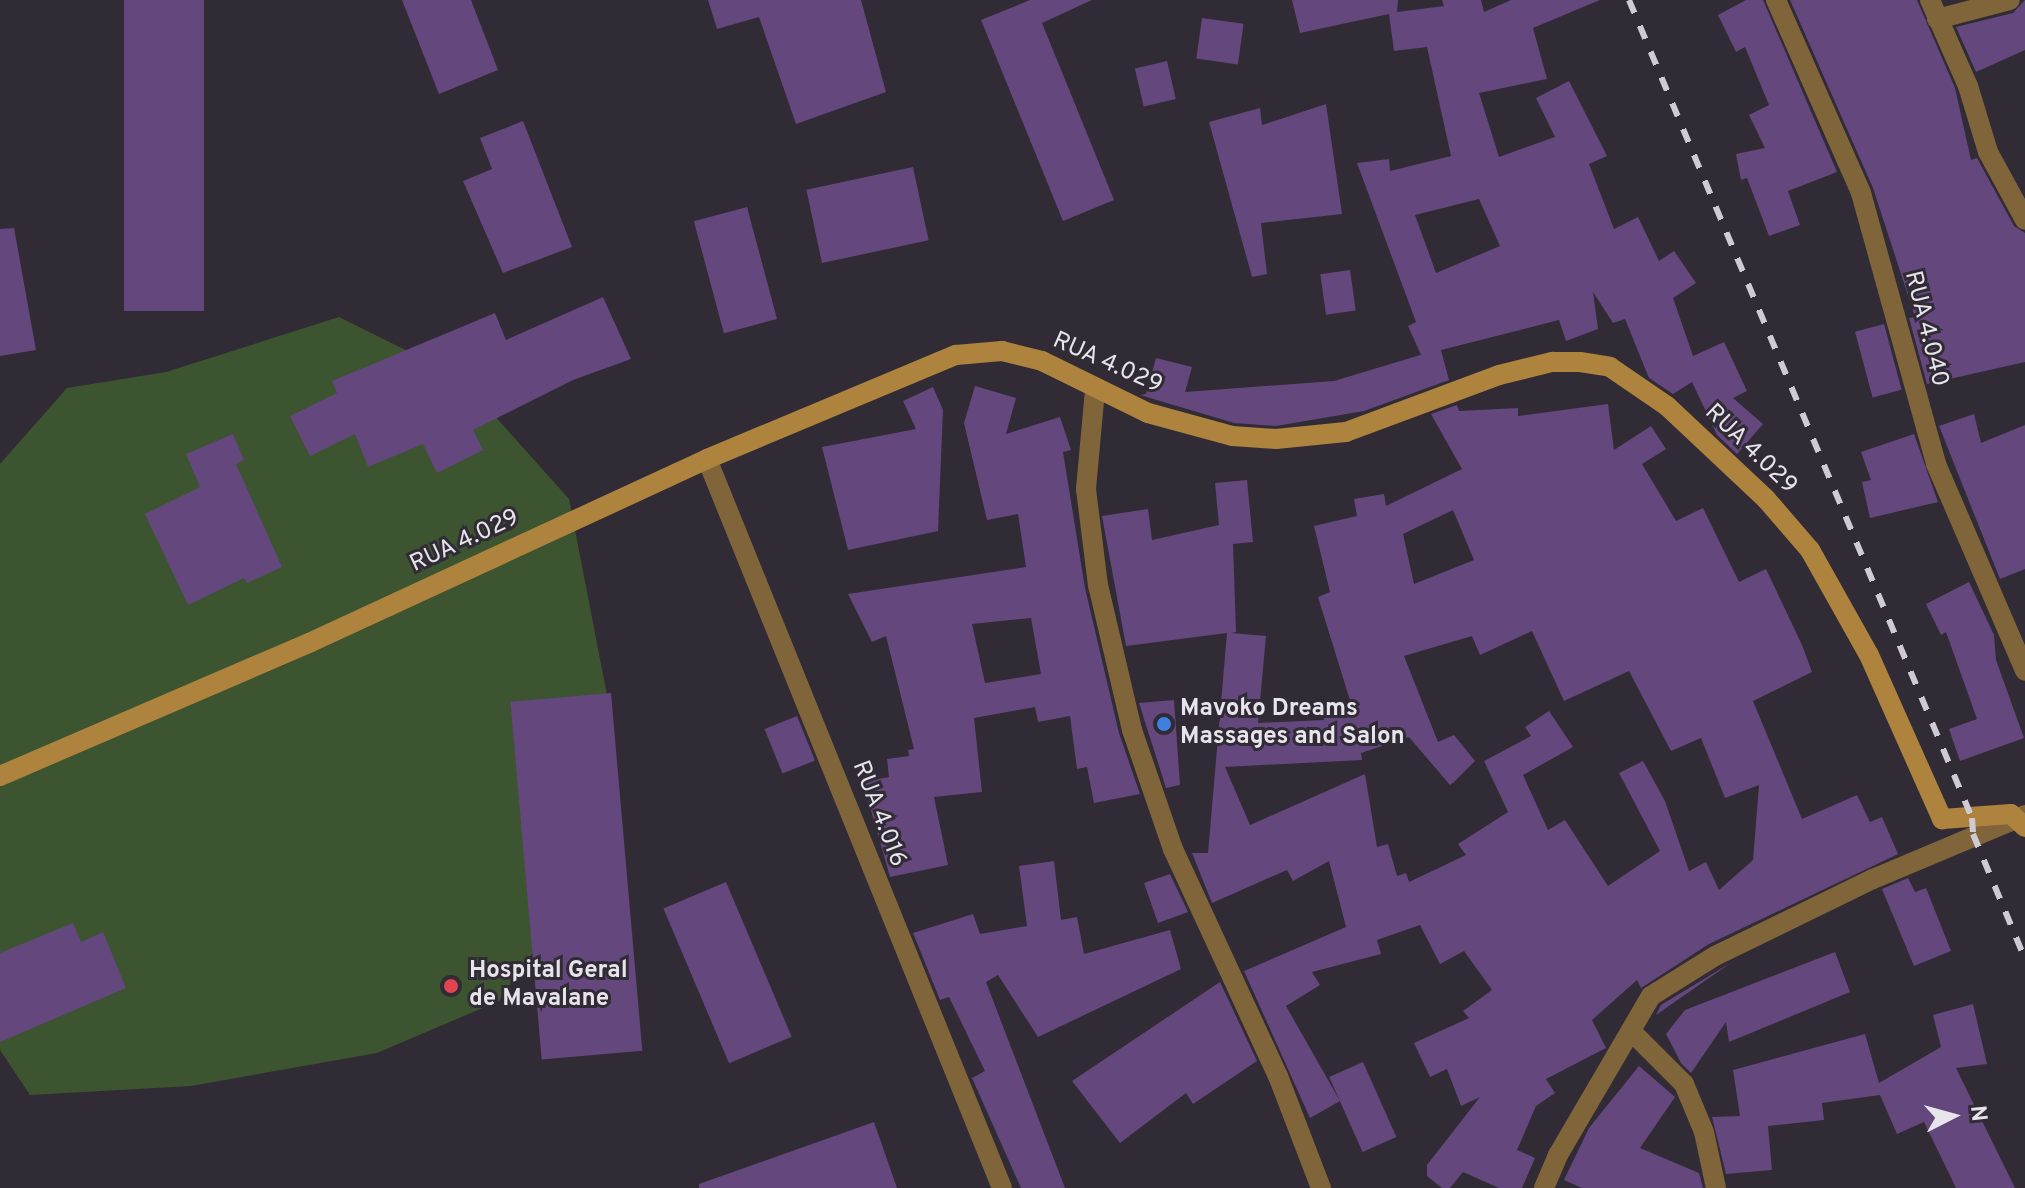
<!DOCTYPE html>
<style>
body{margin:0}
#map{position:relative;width:2025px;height:1188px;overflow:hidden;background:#302b35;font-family:Overpass,sans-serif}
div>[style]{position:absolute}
.green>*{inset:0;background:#3d5430}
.building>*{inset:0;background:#64477d;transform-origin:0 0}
.street>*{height:20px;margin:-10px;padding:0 10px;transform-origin:10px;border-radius:10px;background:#80653b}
.secondary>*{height:20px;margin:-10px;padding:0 10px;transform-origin:10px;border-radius:10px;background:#ae833d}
.rail>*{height:6px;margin-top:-3px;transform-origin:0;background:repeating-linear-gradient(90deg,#cfcbd3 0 14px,transparent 0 28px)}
.dots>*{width:22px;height:22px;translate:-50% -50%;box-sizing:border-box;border:4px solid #302b35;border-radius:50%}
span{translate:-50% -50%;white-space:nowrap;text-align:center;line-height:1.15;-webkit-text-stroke:6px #302b35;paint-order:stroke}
.street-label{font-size:24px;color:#e7e4eb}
.poi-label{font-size:24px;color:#e7e4eb;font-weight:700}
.left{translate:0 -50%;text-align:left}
.north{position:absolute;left:1913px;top:1076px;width:80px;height:80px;-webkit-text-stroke:6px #302b35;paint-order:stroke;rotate:84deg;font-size:22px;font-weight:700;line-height:32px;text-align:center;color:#e7e4eb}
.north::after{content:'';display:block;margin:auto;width:28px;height:36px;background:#e7e4eb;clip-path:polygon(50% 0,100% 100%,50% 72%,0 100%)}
</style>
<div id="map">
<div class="green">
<i style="clip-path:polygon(339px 317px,460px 377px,569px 499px,614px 731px,577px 889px,499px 1001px,377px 1053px,191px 1086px,30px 1095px,0 1050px,0 464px,67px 388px,166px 372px)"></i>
</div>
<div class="building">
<i style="left:124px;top:0;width:80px;height:311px"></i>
<i style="clip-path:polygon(402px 0,471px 0,498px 70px,439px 94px)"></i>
<i style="clip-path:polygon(708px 0,861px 0,886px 92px,796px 124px,759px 17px,717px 29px)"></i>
<i style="clip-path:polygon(1030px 0,1092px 0,1042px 23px,1114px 200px,1063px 221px,981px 20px)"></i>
<i style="clip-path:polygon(evenodd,1292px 0,1398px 0,1397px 12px,1444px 6px,1442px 0,1481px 0,1484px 12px,1511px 0,1600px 0,1533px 28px,1547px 79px,1479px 93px,1499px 157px,1555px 137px,1536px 98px,1569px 81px,1607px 156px,1589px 164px,1614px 229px,1638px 217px,1659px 261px,1674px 251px,1696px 283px,1673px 298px,1693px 356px,1724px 342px,1747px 391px,1733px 398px,1763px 424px,1737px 454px,1717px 435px,1692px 382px,1673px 394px,1649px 378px,1625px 319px,1613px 323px,1593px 292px,1598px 329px,1566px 341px,1559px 320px,1441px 350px,1449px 380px,1364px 411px,1276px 426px,1234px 423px,1140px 395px,1146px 394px,1156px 358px,1192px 367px,1185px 392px,1334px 381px,1427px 353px,1421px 355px,1408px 326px,1416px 322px,1357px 163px,1389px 159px,1390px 171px,1451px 156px,1427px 47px,1394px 51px,1389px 14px,1300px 33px,1292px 0,1479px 199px,1500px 246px,1436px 273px,1415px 215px,1479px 199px)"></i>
<i style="clip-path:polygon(1746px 0,1763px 0,1837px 172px,1788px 191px,1800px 225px,1769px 236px,1747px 178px,1741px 180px,1736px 154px,1765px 148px,1749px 115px,1769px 105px,1745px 47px,1736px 52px,1718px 15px)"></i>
<i style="clip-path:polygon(1790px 0,1917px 0,1955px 88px,1971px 160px,1977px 158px,2014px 226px,2025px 233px,2025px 362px,1927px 384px,1909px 318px,1915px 317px,1873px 188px)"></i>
<i style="clip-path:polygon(2025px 0,2025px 50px,1976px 72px,1956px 27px,2013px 13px)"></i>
<i style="left:1202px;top:18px;width:42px;height:41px;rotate:8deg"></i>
<i style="left:1167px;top:61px;width:39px;height:33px;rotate:77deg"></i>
<i style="clip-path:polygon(1326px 104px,1342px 214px,1261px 223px,1267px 274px,1252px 277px,1209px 122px,1260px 108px,1262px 125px)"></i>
<i style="clip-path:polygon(523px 121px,572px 247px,503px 273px,463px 181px,492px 169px,480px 138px)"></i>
<i style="left:913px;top:167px;width:75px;height:109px;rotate:78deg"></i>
<i style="left:747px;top:207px;width:116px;height:55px;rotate:75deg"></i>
<i style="clip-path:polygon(14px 228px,36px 350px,0 356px,0 229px)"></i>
<i style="left:1350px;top:270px;width:41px;height:30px;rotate:82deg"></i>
<i style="clip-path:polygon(603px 297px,631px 359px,573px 380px,473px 430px,483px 450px,437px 473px,423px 444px,368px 467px,355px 434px,310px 456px,290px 416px,337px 393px,332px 381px,495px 313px,506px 340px)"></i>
<i style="left:1884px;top:324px;width:68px;height:30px;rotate:75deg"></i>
<i style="clip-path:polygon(evenodd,975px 386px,1016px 398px,1006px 434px,1060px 417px,1071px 450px,1063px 452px,1085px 588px,1119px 733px,1140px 794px,1094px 803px,1087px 767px,1077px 769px,1070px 716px,1038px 722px,1035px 707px,974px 718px,982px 792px,934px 797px,948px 865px,890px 877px,863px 782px,889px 777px,887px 759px,909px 756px,908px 750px,914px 749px,886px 636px,872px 642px,848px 594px,1026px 567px,1018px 514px,987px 520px,964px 423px,975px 386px,1031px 618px,1041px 674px,985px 683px,972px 624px,1031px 618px)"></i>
<i style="clip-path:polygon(933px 387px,943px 410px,938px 531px,848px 550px,822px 447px,916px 429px,903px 401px)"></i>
<i style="clip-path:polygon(evenodd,1608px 404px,1614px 450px,1651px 426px,1666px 449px,1642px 464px,1676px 521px,1703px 508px,1739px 582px,1766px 569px,1802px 645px,1812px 672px,1753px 701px,1802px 819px,1857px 795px,1870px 822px,1882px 817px,1898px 854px,1709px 944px,1641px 988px,1637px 980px,1592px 1020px,1606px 1048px,1546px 1079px,1555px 1093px,1536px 1106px,1517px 1150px,1535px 1158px,1522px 1188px,1499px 1188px,1463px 1172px,1450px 1188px,1442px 1188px,1427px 1176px,1427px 1165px,1480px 1097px,1461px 1106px,1447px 1069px,1430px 1077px,1414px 1043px,1469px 1018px,1463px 1011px,1492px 990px,1464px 951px,1440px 964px,1420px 925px,1377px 940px,1381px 954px,1312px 972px,1320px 985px,1286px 1006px,1340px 1101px,1310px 1118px,1244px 971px,1346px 927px,1329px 861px,1293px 881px,1287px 870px,1212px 903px,1192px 853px,1208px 853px,1227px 633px,1126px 646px,1102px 516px,1148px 509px,1152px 540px,1219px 525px,1215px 483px,1247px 480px,1253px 542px,1233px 544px,1236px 632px,1231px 633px,1266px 636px,1258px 723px,1324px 720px,1323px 713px,1353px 710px,1318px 597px,1330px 592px,1314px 526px,1357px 516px,1354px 499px,1384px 494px,1386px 506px,1462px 469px,1431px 414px,1457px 405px,1459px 411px,1518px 408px,1518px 416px,1608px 404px,1453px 510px,1474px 560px,1414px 584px,1403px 534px,1453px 510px,1608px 404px,1532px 631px,1564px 701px,1629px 671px,1671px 751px,1701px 738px,1725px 798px,1759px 785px,1753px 860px,1719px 890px,1706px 862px,1689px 871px,1665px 801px,1643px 761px,1619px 773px,1660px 851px,1608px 886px,1565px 820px,1548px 830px,1523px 775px,1573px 747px,1549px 711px,1525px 727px,1531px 736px,1484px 761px,1508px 812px,1458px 844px,1466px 855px,1409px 882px,1406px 873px,1397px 876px,1388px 844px,1377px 847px,1365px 774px,1250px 825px,1225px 767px,1362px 760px,1361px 753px,1409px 737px,1450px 785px,1454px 782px,1475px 761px,1454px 735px,1438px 742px,1404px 656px,1472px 636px,1480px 655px,1532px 631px)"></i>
<i style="clip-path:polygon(1974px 414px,1981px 443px,2025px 425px,2025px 569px,2000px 579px,1939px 426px)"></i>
<i style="clip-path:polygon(233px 434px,244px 460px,236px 464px,282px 567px,247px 583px,244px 578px,188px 605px,145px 514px,200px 487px,186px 454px)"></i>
<i style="clip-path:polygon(1914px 434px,1938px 502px,1870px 518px,1862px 482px,1871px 480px,1861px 452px)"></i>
<i style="clip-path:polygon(1969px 582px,1994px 635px,1996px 660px,2024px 738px,1960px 761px,1949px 729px,1977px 719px,1946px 632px,1941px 635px,1926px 604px)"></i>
<i style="left:611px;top:693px;width:359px;height:101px;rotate:85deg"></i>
<i style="clip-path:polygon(1174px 700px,1180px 785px,1166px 788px,1139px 703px)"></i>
<i style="left:797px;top:716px;width:48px;height:35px;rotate:68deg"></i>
<i style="clip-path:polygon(1054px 861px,1061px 920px,1077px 917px,1084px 954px,1170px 930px,1181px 969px,1038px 1037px,998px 975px,986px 982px,1065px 1188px,1021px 1188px,972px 1078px,985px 1071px,949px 997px,940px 1000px,913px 933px,973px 914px,980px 934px,1027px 926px,1019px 866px)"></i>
<i style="clip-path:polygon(1170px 874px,1188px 912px,1158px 923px,1144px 883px)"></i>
<i style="clip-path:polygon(1908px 878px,1915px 892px,1926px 888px,1951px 951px,1914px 966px,1882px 889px)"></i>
<i style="left:726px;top:882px;width:168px;height:68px;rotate:67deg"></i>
<i style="clip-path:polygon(73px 923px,81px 942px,103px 932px,126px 988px,0 1042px,0 953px)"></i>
<i style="clip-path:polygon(1835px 952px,1850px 992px,1729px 1042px,1726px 1022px,1691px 1073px,1681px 1063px,1666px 1034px,1685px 1010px)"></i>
<i style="clip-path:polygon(1732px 962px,1656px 1015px,1661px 1005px)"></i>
<i style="clip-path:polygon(1220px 982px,1257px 1061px,1193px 1104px,1186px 1093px,1120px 1143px,1072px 1081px)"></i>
<i style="clip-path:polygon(1973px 1004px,1987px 1064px,1956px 1068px,2015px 1188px,1956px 1188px,1924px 1122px,1897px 1134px,1880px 1095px,1822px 1103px,1824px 1120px,1768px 1126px,1772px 1170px,1726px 1174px,1712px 1117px,1740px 1116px,1733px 1070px,1865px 1034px,1879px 1083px,1941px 1047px,1933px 1015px)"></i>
<i style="left:1363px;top:1062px;width:82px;height:37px;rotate:66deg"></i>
<i style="clip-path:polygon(1639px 1066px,1675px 1097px,1640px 1148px,1699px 1173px,1703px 1188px,1582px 1188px,1564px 1180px,1589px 1128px)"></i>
<i style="clip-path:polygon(874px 1122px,897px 1188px,699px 1188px,699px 1184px)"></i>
</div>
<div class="street">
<i style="left:1776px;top:0;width:211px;rotate:66.2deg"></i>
<i style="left:1861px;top:193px;width:281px;rotate:74.5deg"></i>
<i style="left:1936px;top:464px;width:225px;rotate:66.7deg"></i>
<i style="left:1930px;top:0;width:94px;rotate:66.2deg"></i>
<i style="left:1968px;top:86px;width:69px;rotate:73.1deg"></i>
<i style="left:1988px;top:152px;width:77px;rotate:61.4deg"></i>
<i style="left:1937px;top:19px;width:75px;rotate:-14.6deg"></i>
<i style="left:1095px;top:390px;width:99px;rotate:95.2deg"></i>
<i style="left:1086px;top:489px;width:97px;rotate:82.9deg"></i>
<i style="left:1098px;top:585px;width:149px;rotate:76.8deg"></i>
<i style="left:1132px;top:730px;width:126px;rotate:71deg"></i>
<i style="left:1173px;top:849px;width:250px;rotate:65.2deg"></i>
<i style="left:1278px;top:1076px;width:120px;rotate:69deg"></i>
<i style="left:707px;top:459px;width:786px;rotate:67.97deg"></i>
<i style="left:1631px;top:1031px;width:75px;rotate:45deg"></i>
<i style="left:1684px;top:1084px;width:52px;rotate:67.4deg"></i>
<i style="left:1704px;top:1132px;width:57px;rotate:77.9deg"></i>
<i style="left:1544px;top:1188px;width:36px;rotate:-67deg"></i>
<i style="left:1558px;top:1155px;width:184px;rotate:-59.7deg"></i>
<i style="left:1651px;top:996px;width:75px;rotate:-32deg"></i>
<i style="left:1715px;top:956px;width:176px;rotate:-26deg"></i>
<i style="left:1873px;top:879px;width:165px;rotate:-22.8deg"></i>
</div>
<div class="secondary">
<i style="left:0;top:776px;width:336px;rotate:-23.3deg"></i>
<i style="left:309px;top:643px;width:438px;rotate:-24.8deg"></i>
<i style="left:707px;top:459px;width:270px;rotate:-22.7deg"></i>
<i style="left:956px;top:355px;width:46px;rotate:-5deg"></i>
<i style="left:1002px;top:351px;width:41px;rotate:14deg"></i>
<i style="left:1042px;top:361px;width:118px;rotate:26.1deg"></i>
<i style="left:1148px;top:413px;width:87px;rotate:15.3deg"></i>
<i style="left:1232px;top:436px;width:44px;rotate:3.9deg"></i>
<i style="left:1276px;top:439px;width:70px;rotate:-5.7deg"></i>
<i style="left:1346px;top:432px;width:163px;rotate:-20.4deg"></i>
<i style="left:1499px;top:375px;width:55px;rotate:-13.8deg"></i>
<i style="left:1552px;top:362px;width:28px"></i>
<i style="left:1580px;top:362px;width:30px;rotate:9deg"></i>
<i style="left:1610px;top:367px;width:69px;rotate:34.4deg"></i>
<i style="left:1667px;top:406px;width:136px;rotate:43.2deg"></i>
<i style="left:1766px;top:499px;width:67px;rotate:49.2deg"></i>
<i style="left:1810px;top:550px;width:120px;rotate:60.7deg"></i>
<i style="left:1869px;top:655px;width:180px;rotate:66deg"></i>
<i style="left:1942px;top:819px;width:69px;rotate:-4.1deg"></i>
<i style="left:2011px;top:814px;width:19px;rotate:43deg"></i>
</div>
<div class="rail">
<i style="left:1629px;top:0;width:887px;rotate:67.25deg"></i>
<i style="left:1972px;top:818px;width:16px;rotate:86deg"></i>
<i style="left:1973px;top:834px;width:135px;rotate:67.4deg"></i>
</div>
<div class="dots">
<i style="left:1164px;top:724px;background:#3f7fe0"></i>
<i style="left:451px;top:986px;background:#e0444e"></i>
</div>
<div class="street-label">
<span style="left:1925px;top:329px;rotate:76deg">RUA 4.040</span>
<span style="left:1107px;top:364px;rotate:24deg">RUA 4.029</span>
<span style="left:1750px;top:450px;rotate:44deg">RUA 4.029</span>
<span style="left:465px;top:542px;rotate:-25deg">RUA 4.029</span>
<span style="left:878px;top:814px;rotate:69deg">RUA 4.016</span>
</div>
<div class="poi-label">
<span class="left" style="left:1180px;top:724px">Mavoko Dreams<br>Massages and Salon</span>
<span class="left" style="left:469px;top:986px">Hospital Geral<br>de Mavalane</span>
</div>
<div class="north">N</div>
</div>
